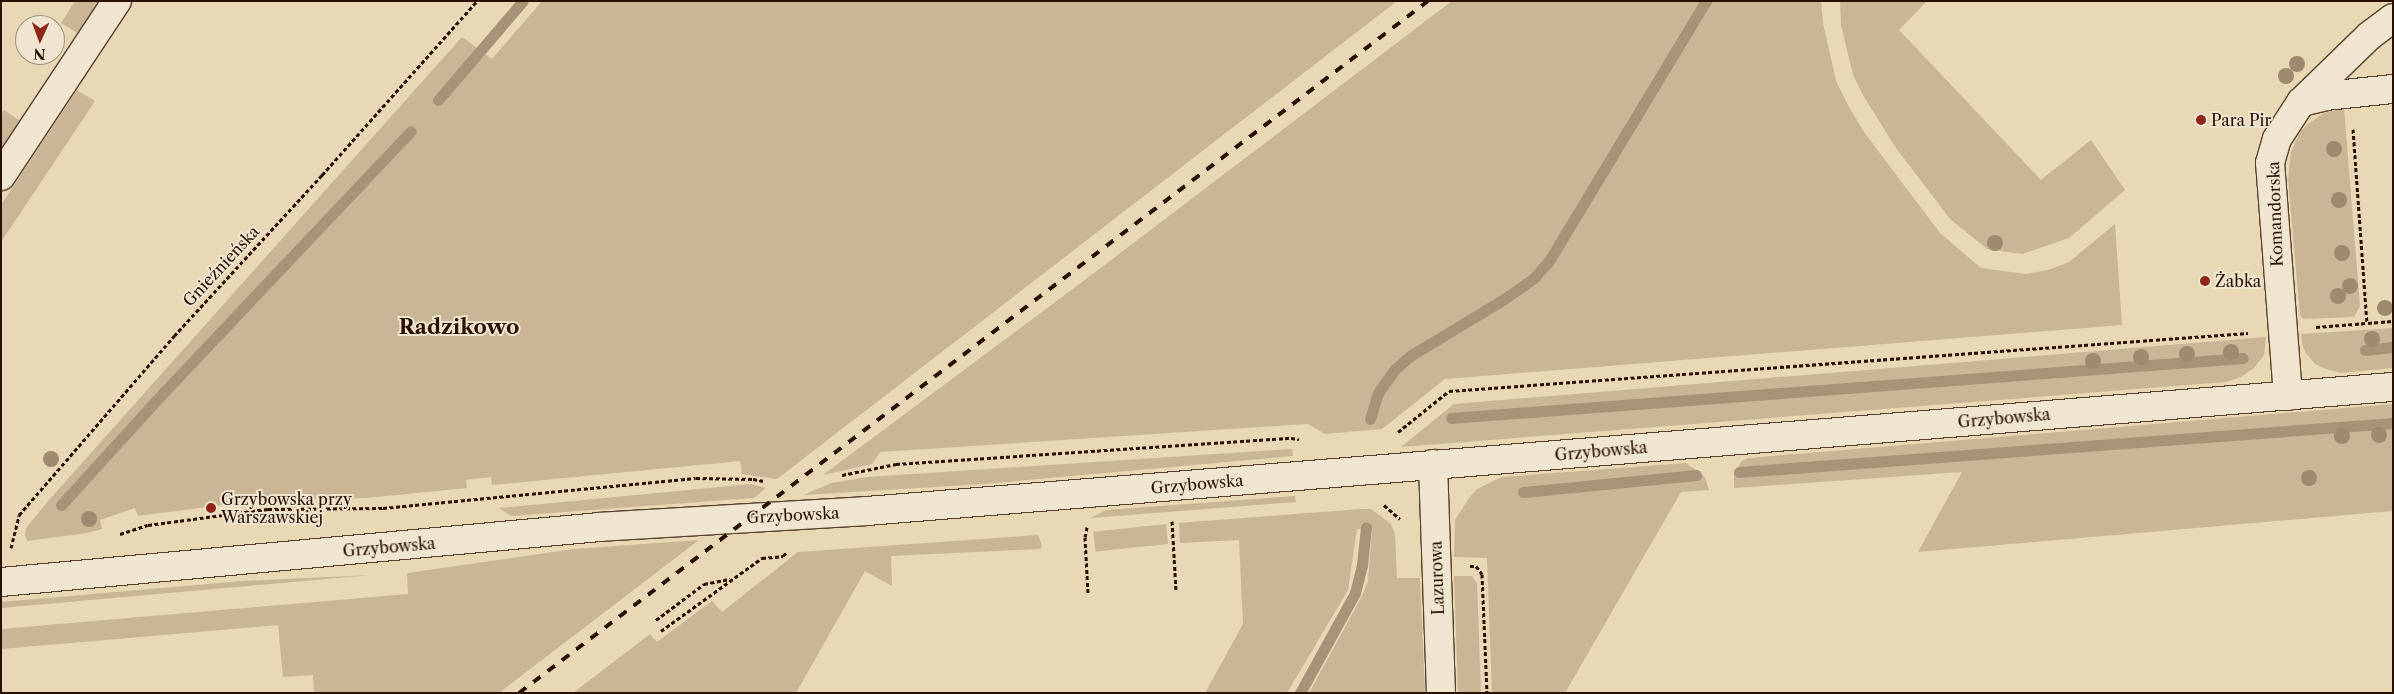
<!DOCTYPE html>
<meta charset="utf-8">
<style>
body{margin:0}
#map{position:relative;width:2394px;height:694px;overflow:hidden;background:#e8d8b5;font-family:"Libre Caslon Text",serif}
div>[style]{position:absolute}
.green>*{inset:0;background:#c8b696;transform-origin:0 0}
.stream>*{height:11px;margin:-5.5px;padding:0 5.5px;transform-origin:5.5px;border-radius:5.5px;background:#a79477}
.path>*{height:3px;margin-top:-1.5px;transform-origin:0;background:repeating-linear-gradient(90deg,#291000 0 4px,transparent 0 6.5px)}
.roads{filter:drop-shadow(1px 0 #59422d) drop-shadow(-1px 0 #59422d) drop-shadow(0 1px #59422d) drop-shadow(0 -1px #59422d)}
.street>*{height:28px;margin:-14px;padding:0 14px;transform-origin:14px;border-radius:14px;background:#f0e6cf}
.secondary>*{height:28px;margin:-14px;padding:0 14px;transform-origin:14px;border-radius:14px;background:#f0e6cf}
.rail>*{height:4px;margin-top:-2px;transform-origin:0;background:repeating-linear-gradient(90deg,#291000 0 9px,transparent 0 18px)}
.trees>*{width:16px;height:16px;margin:-8px;border-radius:50%;background:#9e8a6e}
.dots>*{width:14px;height:14px;translate:-50% -50%;box-sizing:border-box;border:2px solid #f0e6cf;border-radius:50%}
span{translate:-50% -50%;white-space:nowrap;text-align:center;line-height:1.15;-webkit-text-stroke:4px #f0e6cf;paint-order:stroke}
.poi-label{font-size:16px;color:#291000}
.left{translate:0 -50%;text-align:left}
.street-label{font-size:16px;color:#291000}
.district-label{font-size:21px;color:#291000;font-weight:700}
.frame{position:absolute;inset:0;border:2px solid #291000;pointer-events:none}
.north{position:absolute;left:15px;top:15px;width:50px;height:50px;box-sizing:border-box;background:#f0e6cf;border:1px solid #a0907c;border-radius:50%;rotate:182deg;font-size:14px;font-weight:700;line-height:20px;text-align:center;color:#291000}
.north::after{content:'';display:block;margin:auto;width:18px;height:22px;background:#8f2418;clip-path:polygon(50% 0,100% 100%,50% 72%,0 100%)}
</style>
<div id="map">
<div class="green">
<i style="clip-path:polygon(75px 1px,99px 1px,78px 33px,61px 23px)"></i>
<i style="clip-path:polygon(542px 1px,1397px 1px,777px 479px,742px 474px,740px 461px,492px 485px,491px 477px,466px 480px,467px 488px,366px 498px,260px 500px,138px 516px,135px 508px,100px 520px,102px 529px,87px 533px,27px 541px,25px 535px,26px 528px,49px 500px,462px 37px,492px 59px)"></i>
<i style="clip-path:polygon(1452px 1px,1821px 1px,1823px 23px,1836px 81px,1849px 107px,1864px 132px,1940px 233px,1981px 268px,2026px 274px,2048px 270px,2069px 262px,2115px 224px,2122px 325px,1445px 379px,1382px 429px,1325px 434px,1308px 424px,880px 452px,872px 464px,823px 475px,1098px 270px)"></i>
<i style="clip-path:polygon(1840px 1px,1927px 1px,1899px 30px,2041px 180px,2091px 140px,2125px 190px,2069px 238px,2022px 254px,1987px 249px,1950px 219px,1896px 148px,1864px 97px,1853px 75px,1841px 25px)"></i>
<i style="clip-path:polygon(77px 90px,95px 101px,1px 242px,1px 205px)"></i>
<i style="clip-path:polygon(2344px 108px,2360px 306px,2354px 317px,2303px 319px,2300px 315px,2288px 179px,2291px 152px,2300px 132px,2308px 124px,2324px 113px)"></i>
<i style="clip-path:polygon(4px 110px,20px 121px,1px 149px,1px 114px)"></i>
<i style="clip-path:polygon(2393px 328px,2393px 368px,2341px 373px,2326px 369px,2315px 364px,2305px 352px,2302px 343px,2301px 334px)"></i>
<i style="clip-path:polygon(2266px 337px,2264px 355px,2254px 368px,2241px 377px,2226px 382px,1401px 447px,1454px 404px)"></i>
<i style="clip-path:polygon(2393px 404px,2393px 511px,1918px 552px,1962px 472px,1734px 488px,1734px 473px,1742px 461px,1748px 458px)"></i>
<i style="clip-path:polygon(1292px 449px,1293px 456px,984px 484px,804px 495px,831px 483px,867px 477px)"></i>
<i style="clip-path:polygon(1686px 463px,1705px 477px,1709px 490px,1681px 492px,1565px 693px,1492px 693px,1487px 558px,1454px 557px,1455px 520px,1469px 498px,1477px 489px,1502px 477px)"></i>
<i style="clip-path:polygon(751px 484px,766px 488px,754px 498px,511px 516px,499px 508px)"></i>
<i style="clip-path:polygon(1295px 496px,1296px 502px,1091px 518px,1106px 510px)"></i>
<i style="clip-path:polygon(1361px 509px,1371px 509px,1391px 524px,1395px 534px,1397px 578px,1420px 578px,1425px 693px,1309px 693px,1362px 596px,1368px 581px,1372px 529px,1357px 529px,1348px 590px,1287px 693px,1205px 693px,1243px 624px,1239px 540px,1180px 543px,1179px 523px)"></i>
<i style="left:1166px;top:524px;width:20px;height:73px;rotate:84deg"></i>
<i style="clip-path:polygon(1038px 535px,1042px 546px,1040px 549px,891px 556px,892px 586px,865px 571px,796px 693px,573px 693px,650px 634px,657px 642px,712px 601px,722px 612px,798px 552px)"></i>
<i style="clip-path:polygon(699px 540px,499px 693px,314px 693px,313px 675px,283px 677px,278px 625px,1px 649px,1px 629px,408px 594px,407px 573px,574px 549px)"></i>
<i style="clip-path:polygon(371px 575px,1px 608px,1px 602px,242px 581px)"></i>
<i style="clip-path:polygon(1472px 576px,1477px 583px,1481px 693px,1458px 693px,1454px 576px)"></i>
</div>
<div class="stream">
<i style="left:438px;top:100px;width:130px;rotate:-49.4deg"></i>
<i style="left:2365px;top:350px;width:28px;rotate:-6deg"></i>
<i style="left:1451px;top:418px;width:794px;rotate:-4.33deg"></i>
<i style="left:1370px;top:419px;width:27px;rotate:-73deg"></i>
<i style="left:1378px;top:393px;width:28px;rotate:-55deg"></i>
<i style="left:1394px;top:370px;width:21px;rotate:-41deg"></i>
<i style="left:1410px;top:356px;width:110px;rotate:-31.2deg"></i>
<i style="left:1504px;top:299px;width:37px;rotate:-35deg"></i>
<i style="left:1534px;top:278px;width:23px;rotate:-49deg"></i>
<i style="left:1549px;top:261px;width:304px;rotate:-58.9deg"></i>
<i style="left:1739px;top:472px;width:656px;rotate:-4.28deg"></i>
<i style="left:1523px;top:492px;width:174px;rotate:-5.6deg"></i>
<i style="left:61px;top:505px;width:153px;rotate:-47.7deg"></i>
<i style="left:164px;top:392px;width:359px;rotate:-46.6deg"></i>
<i style="left:1300px;top:693px;width:114px;rotate:-61.2deg"></i>
<i style="left:1355px;top:593px;width:29px;rotate:-76deg"></i>
<i style="left:1362px;top:565px;width:38px;rotate:-84deg"></i>
</div>
<div class="path">
<i style="left:2353px;top:129px;width:194px;rotate:85.9deg"></i>
<i style="left:2316px;top:327px;width:77px;rotate:-4.5deg"></i>
<i style="left:1398px;top:432px;width:65px;rotate:-38.8deg"></i>
<i style="left:1449px;top:391px;width:801px;rotate:-4.15deg"></i>
<i style="left:842px;top:475px;width:55px;rotate:-11.5deg"></i>
<i style="left:896px;top:464px;width:396px;rotate:-3.8deg"></i>
<i style="left:1291px;top:438px;width:8px;rotate:7deg"></i>
<i style="left:1384px;top:505px;width:21px;rotate:41deg"></i>
<i style="left:1172px;top:521px;width:69px;rotate:86.7deg"></i>
<i style="left:1087px;top:527px;width:10px;rotate:101deg"></i>
<i style="left:1085px;top:537px;width:58px;rotate:87deg"></i>
<i style="left:120px;top:534px;width:29px;rotate:-18deg"></i>
<i style="left:148px;top:525px;width:121px;rotate:-7.6deg"></i>
<i style="left:268px;top:509px;width:115px;rotate:-0.5deg"></i>
<i style="left:383px;top:508px;width:314px;rotate:-5.5deg"></i>
<i style="left:696px;top:478px;width:57px;rotate:1deg"></i>
<i style="left:753px;top:479px;width:11px;rotate:10deg"></i>
<i style="left:11px;top:548px;width:34px;rotate:-76deg"></i>
<i style="left:19px;top:515px;width:237px;rotate:-49.1deg"></i>
<i style="left:174px;top:336px;width:219px;rotate:-47.4deg"></i>
<i style="left:322px;top:175px;width:233px;rotate:-48.3deg"></i>
<i style="left:1470px;top:566px;width:6px"></i>
<i style="left:1476px;top:566px;width:10px;rotate:53deg"></i>
<i style="left:1482px;top:574px;width:119px;rotate:87.6deg"></i>
<i style="left:656px;top:620px;width:60px;rotate:-36.9deg"></i>
<i style="left:704px;top:584px;width:26px;rotate:-11deg"></i>
<i style="left:661px;top:631px;width:125px;rotate:-35.9deg"></i>
<i style="left:762px;top:558px;width:21px;rotate:-5deg"></i>
<i style="left:783px;top:556px;width:6px;rotate:-45deg"></i>
</div>
<div class="roads">
<div class="street">
<i style="left:2301px;top:102px;width:95px;rotate:-44.1deg"></i>
<i style="left:2369px;top:36px;width:30px;rotate:-37deg"></i>
<i style="left:1px;top:176px;width:210px;rotate:-56.5deg"></i>
<i style="left:2288px;top:396px;width:234px;rotate:-94.4deg"></i>
<i style="left:2270px;top:163px;width:25px;rotate:-74deg"></i>
<i style="left:2277px;top:139px;width:44px;rotate:-57deg"></i>
<i style="left:2301px;top:102px;width:26px;rotate:-13deg"></i>
<i style="left:2326px;top:96px;width:67px;rotate:-6deg"></i>
<i style="left:1433px;top:464px;width:229px;rotate:88deg"></i>
</div>
<div class="secondary">
<i style="left:1px;top:582px;width:601px;rotate:-5.25deg"></i>
<i style="left:599px;top:527px;width:268px;rotate:-3.4deg"></i>
<i style="left:867px;top:511px;width:1531px;rotate:-4.65deg"></i>
</div>
</div>
<div class="rail">
<i style="left:519px;top:693px;width:1142px;rotate:-37.28deg"></i>
</div>
<div class="trees">
<i style="left:2297px;top:64px"></i>
<i style="left:2286px;top:76px"></i>
<i style="left:2334px;top:149px"></i>
<i style="left:2339px;top:200px"></i>
<i style="left:1995px;top:243px"></i>
<i style="left:2342px;top:253px"></i>
<i style="left:2350px;top:286px"></i>
<i style="left:2338px;top:296px"></i>
<i style="left:2385px;top:308px"></i>
<i style="left:2372px;top:339px"></i>
<i style="left:2231px;top:352px"></i>
<i style="left:2187px;top:354px"></i>
<i style="left:2141px;top:357px"></i>
<i style="left:2093px;top:361px"></i>
<i style="left:2379px;top:435px"></i>
<i style="left:2342px;top:436px"></i>
<i style="left:51px;top:459px"></i>
<i style="left:2309px;top:478px"></i>
<i style="left:89px;top:519px"></i>
</div>
<div class="dots">
<i style="left:2201px;top:120px;background:#8f2418"></i>
<i style="left:2205px;top:281px;background:#8f2418"></i>
<i style="left:211px;top:508px;background:#8f2418"></i>
</div>
<div class="poi-label">
<span class="left" style="left:2211px;top:120px">Para Pir</span>
<span class="left" style="left:2215px;top:281px">Żabka</span>
<span class="left" style="left:221px;top:508px">Grzybowska przy<br>Warszawskiej</span>
</div>
<div class="street-label">
<span style="left:2275px;top:214px;rotate:-92deg">Komandorska</span>
<span style="left:221px;top:266px;rotate:-47deg">Gnieźnieńska</span>
<span style="left:2004px;top:418px;rotate:-5deg">Grzybowska</span>
<span style="left:1601px;top:451px;rotate:-5deg">Grzybowska</span>
<span style="left:1197px;top:484px;rotate:-5deg">Grzybowska</span>
<span style="left:793px;top:515px;rotate:-3deg">Grzybowska</span>
<span style="left:389px;top:547px;rotate:-5deg">Grzybowska</span>
<span style="left:1437px;top:578px;rotate:-92deg">Lazurowa</span>
</div>
<div class="district-label">
<span style="left:459px;top:327px">Radzikowo</span>
</div>
<div class="frame"></div>
<div class="north">N</div>
</div>
